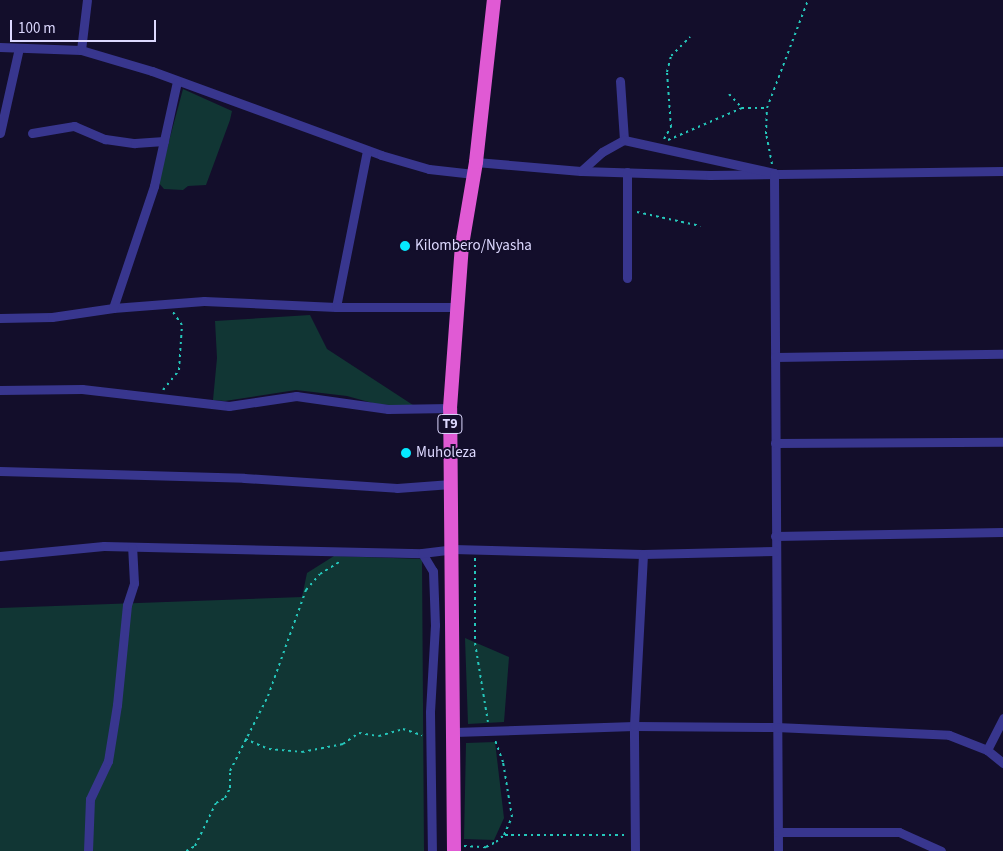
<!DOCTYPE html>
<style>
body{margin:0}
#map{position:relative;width:1003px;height:851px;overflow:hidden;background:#130e2b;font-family:"Source Sans 3",sans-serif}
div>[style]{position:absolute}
.green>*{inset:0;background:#113634}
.path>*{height:2px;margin-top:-1px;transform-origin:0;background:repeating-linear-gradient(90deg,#25c7bb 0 2.5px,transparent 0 6.5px)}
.minor>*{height:9px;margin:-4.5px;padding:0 4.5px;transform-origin:4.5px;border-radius:4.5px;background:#38368e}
.trunk>*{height:14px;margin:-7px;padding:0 7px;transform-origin:7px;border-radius:7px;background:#e05ad4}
.dots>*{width:14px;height:14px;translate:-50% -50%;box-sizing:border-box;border:2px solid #130e2b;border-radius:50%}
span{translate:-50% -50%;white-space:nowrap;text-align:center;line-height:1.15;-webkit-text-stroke:4px #130e2b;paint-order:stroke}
.shield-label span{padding:1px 4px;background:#130e2b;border:1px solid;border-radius:4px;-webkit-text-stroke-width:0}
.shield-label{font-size:14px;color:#ddd9ff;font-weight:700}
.poi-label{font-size:15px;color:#ddd9ff}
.left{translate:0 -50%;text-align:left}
.scale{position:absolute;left:10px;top:20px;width:146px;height:22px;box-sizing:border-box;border:2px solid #ddd9ff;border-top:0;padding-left:6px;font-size:15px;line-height:18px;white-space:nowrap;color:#ddd9ff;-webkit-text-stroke:4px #130e2b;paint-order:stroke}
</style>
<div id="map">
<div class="green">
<i style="clip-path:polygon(183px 89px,232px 111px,230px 120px,206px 185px,188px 186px,183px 190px,164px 189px,158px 182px)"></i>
<i style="clip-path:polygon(310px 315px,327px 349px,416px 407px,376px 404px,347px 396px,296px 390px,225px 401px,213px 400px,217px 358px,215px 321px)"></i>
<i style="clip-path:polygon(334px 556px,422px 559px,424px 851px,0 851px,0 608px,302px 597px,307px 573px)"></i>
<i style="clip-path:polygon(465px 638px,509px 657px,504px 722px,468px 724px)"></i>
<i style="clip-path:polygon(495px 742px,504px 818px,494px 840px,464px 839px,466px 743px)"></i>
</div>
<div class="path">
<i style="left:729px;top:94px;width:19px;rotate:47deg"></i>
<i style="left:664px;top:139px;width:14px;rotate:-60deg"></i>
<i style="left:671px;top:127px;width:55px;rotate:-94.2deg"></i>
<i style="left:667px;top:72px;width:16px;rotate:-76deg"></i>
<i style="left:671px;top:56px;width:27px;rotate:-45deg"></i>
<i style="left:668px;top:140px;width:81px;rotate:-23.4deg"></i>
<i style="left:742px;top:108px;width:25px"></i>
<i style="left:772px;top:164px;width:31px;rotate:-101deg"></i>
<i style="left:766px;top:134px;width:26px;rotate:-88deg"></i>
<i style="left:767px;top:108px;width:116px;rotate:-69.2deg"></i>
<i style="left:637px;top:212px;width:65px;rotate:12.5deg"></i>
<i style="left:163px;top:390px;width:26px;rotate:-51deg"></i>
<i style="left:179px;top:370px;width:45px;rotate:-86.2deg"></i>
<i style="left:182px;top:325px;width:16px;rotate:-125deg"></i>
<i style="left:475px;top:558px;width:85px;rotate:90deg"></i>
<i style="left:475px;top:643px;width:80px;rotate:80.7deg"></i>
<i style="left:245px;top:739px;width:26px;rotate:23deg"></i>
<i style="left:269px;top:749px;width:33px;rotate:5deg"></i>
<i style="left:302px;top:752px;width:42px;rotate:-11deg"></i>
<i style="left:343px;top:744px;width:19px;rotate:-35deg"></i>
<i style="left:359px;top:733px;width:20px;rotate:9deg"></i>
<i style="left:379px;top:736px;width:25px;rotate:-16deg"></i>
<i style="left:403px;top:729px;width:20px;rotate:18deg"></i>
<i style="left:505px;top:835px;width:120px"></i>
<i style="left:464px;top:846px;width:22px;rotate:3deg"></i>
<i style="left:486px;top:847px;width:11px;rotate:-27deg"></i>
<i style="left:496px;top:842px;width:11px;rotate:-41deg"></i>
<i style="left:504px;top:835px;width:20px;rotate:-66deg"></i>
<i style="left:512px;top:817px;width:56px;rotate:-99.3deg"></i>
<i style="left:503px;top:762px;width:23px;rotate:-110deg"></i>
<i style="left:186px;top:851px;width:10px;rotate:-29deg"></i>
<i style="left:195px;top:846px;width:48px;rotate:-64deg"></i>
<i style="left:216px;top:803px;width:10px;rotate:-29deg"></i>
<i style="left:225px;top:798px;width:11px;rotate:-63deg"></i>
<i style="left:230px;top:788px;width:17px;rotate:-90deg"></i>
<i style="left:230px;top:771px;width:84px;rotate:-63.1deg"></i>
<i style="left:268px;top:696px;width:113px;rotate:-70.3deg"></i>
<i style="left:306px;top:590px;width:21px;rotate:-49deg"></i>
<i style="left:320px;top:574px;width:25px;rotate:-32deg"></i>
</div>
<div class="minor">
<i style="left:0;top:47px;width:81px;rotate:2.1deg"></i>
<i style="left:81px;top:50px;width:74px;rotate:16.5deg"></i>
<i style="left:152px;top:71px;width:244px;rotate:20.1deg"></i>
<i style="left:381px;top:155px;width:50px;rotate:16.3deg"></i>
<i style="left:429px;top:169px;width:45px;rotate:6.3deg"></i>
<i style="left:81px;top:50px;width:50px;rotate:-83.2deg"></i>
<i style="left:620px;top:81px;width:59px;rotate:86.1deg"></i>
<i style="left:0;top:133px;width:87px;rotate:-77.4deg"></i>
<i style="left:32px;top:133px;width:43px;rotate:-9.5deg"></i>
<i style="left:74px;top:126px;width:34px;rotate:23deg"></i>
<i style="left:105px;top:139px;width:30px;rotate:8deg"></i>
<i style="left:135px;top:143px;width:29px;rotate:-4deg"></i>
<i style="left:476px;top:162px;width:105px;rotate:4.9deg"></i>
<i style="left:581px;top:171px;width:129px;rotate:1.8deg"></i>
<i style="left:710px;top:175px;width:293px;rotate:-0.8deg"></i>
<i style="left:581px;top:171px;width:28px;rotate:-42deg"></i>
<i style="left:602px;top:152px;width:25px;rotate:-29deg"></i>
<i style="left:624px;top:140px;width:154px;rotate:12.4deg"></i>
<i style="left:774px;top:173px;width:678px;rotate:89.66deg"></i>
<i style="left:627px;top:172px;width:106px;rotate:90deg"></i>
<i style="left:336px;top:307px;width:159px;rotate:-78.8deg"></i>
<i style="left:113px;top:308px;width:91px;rotate:-4.4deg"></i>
<i style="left:204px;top:301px;width:132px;rotate:2.6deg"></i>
<i style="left:336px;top:307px;width:120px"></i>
<i style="left:0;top:318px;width:52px;rotate:-1.1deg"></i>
<i style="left:52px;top:317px;width:62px;rotate:-8.4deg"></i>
<i style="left:113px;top:308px;width:129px;rotate:-71.4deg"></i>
<i style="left:154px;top:186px;width:107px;rotate:-77.6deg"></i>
<i style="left:775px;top:357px;width:228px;rotate:-0.8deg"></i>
<i style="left:0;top:390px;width:82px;rotate:-0.7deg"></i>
<i style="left:82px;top:389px;width:148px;rotate:6.6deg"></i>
<i style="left:229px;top:406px;width:68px;rotate:-8.5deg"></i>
<i style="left:296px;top:396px;width:93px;rotate:8deg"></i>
<i style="left:388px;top:409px;width:62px;rotate:-0.9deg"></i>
<i style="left:775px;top:443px;width:228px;rotate:-0.3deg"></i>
<i style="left:0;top:471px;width:244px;rotate:1.6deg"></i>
<i style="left:244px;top:478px;width:153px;rotate:3.7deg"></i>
<i style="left:397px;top:488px;width:54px;rotate:-4.2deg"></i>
<i style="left:775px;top:536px;width:228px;rotate:-1deg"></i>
<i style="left:422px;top:553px;width:21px;rotate:59deg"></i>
<i style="left:433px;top:571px;width:54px;rotate:87.9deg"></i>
<i style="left:435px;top:625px;width:87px;rotate:93.3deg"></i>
<i style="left:430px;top:712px;width:139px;rotate:89.2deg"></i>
<i style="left:0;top:556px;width:104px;rotate:-5.5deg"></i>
<i style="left:104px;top:546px;width:318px;rotate:1.3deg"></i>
<i style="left:422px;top:553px;width:31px;rotate:-7deg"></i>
<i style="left:453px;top:549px;width:190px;rotate:1.5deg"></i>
<i style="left:643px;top:554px;width:132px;rotate:-1.3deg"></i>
<i style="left:454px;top:732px;width:180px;rotate:-1.9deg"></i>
<i style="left:634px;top:726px;width:142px;rotate:0.4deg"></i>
<i style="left:776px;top:727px;width:173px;rotate:2.6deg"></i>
<i style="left:949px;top:735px;width:41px;rotate:21.5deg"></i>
<i style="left:987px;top:750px;width:21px;rotate:39deg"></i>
<i style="left:987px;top:750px;width:36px;rotate:-63deg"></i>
<i style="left:778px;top:832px;width:121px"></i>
<i style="left:899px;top:832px;width:46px;rotate:24.3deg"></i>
<i style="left:88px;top:851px;width:52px;rotate:-87.8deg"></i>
<i style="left:90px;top:799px;width:42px;rotate:-64.7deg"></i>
<i style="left:108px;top:761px;width:57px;rotate:-80.9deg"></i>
<i style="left:117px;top:705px;width:100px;rotate:-84.3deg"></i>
<i style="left:127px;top:605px;width:23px;rotate:-72deg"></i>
<i style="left:134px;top:583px;width:35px;rotate:-93deg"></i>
<i style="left:635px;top:851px;width:125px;rotate:-90.5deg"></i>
<i style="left:634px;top:726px;width:172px;rotate:-87deg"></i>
</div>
<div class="trunk">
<i style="left:454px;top:851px;width:443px;rotate:-90.5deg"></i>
<i style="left:450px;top:408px;width:163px;rotate:-85.8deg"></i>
<i style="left:462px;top:245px;width:84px;rotate:-80.4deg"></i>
<i style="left:476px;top:162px;width:163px;rotate:-83.7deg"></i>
</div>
<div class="dots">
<i style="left:405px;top:246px;background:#05e9ff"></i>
<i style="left:406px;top:453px;background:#05e9ff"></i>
</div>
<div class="shield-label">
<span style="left:450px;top:424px">T9</span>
</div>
<div class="poi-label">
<span class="left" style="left:415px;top:246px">Kilombero/Nyasha</span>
<span class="left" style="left:416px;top:453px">Muholeza</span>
</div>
<div class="scale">100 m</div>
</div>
